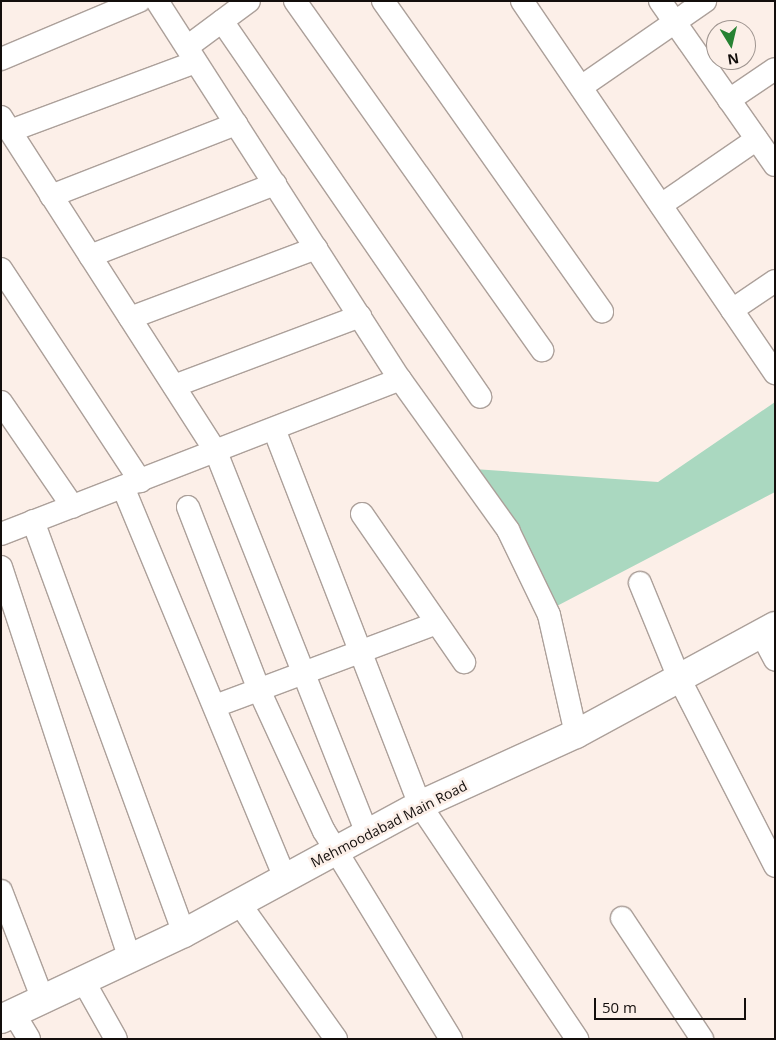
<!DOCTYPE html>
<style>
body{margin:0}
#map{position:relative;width:776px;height:1040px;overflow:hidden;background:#fcefe8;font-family:"Open Sans",sans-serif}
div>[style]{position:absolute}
.green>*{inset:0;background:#aad8c0}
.roads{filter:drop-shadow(1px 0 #aca09a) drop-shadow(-1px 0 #aca09a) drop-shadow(0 1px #aca09a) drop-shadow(0 -1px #aca09a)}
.minor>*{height:22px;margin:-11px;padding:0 11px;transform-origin:11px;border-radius:11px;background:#fff}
.secondary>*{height:28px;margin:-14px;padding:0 14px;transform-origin:14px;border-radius:14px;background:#fff}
span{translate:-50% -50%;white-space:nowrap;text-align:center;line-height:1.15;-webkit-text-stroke:5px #fcefe8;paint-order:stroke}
.street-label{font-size:14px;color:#130e0c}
.frame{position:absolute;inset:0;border:2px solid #130e0c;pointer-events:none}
.north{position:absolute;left:706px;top:20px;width:50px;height:50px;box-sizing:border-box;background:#fcefe8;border:1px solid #9f9590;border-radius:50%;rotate:171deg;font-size:14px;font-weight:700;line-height:20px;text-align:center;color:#130e0c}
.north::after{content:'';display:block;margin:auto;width:18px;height:22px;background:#278233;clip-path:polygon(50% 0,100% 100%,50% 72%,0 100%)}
.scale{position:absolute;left:594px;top:998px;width:152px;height:22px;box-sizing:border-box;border:2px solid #130e0c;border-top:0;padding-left:6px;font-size:15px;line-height:18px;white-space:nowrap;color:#130e0c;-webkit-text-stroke:4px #fcefe8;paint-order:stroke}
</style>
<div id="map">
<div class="green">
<i style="clip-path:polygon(775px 402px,775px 492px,555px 607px,474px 469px,658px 482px)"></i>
</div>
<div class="roads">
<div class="minor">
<i style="left:157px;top:1px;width:449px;rotate:57.3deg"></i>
<i style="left:400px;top:379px;width:186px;rotate:54.4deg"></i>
<i style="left:508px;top:530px;width:94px;rotate:64.2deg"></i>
<i style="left:549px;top:615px;width:122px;rotate:77.2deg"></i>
<i style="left:295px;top:1px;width:428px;rotate:54.7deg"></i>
<i style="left:383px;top:1px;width:380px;rotate:54.8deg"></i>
<i style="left:522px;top:1px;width:450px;rotate:55.8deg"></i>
<i style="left:660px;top:1px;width:200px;rotate:55deg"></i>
<i style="left:222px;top:21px;width:456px;rotate:55.5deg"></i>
<i style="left:187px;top:47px;width:77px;rotate:-36.6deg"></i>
<i style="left:1px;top:59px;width:150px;rotate:-22.8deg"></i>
<i style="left:581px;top:87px;width:151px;rotate:-34.7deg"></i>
<i style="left:729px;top:100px;width:55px;rotate:-34deg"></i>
<i style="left:1px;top:117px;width:398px;rotate:57.3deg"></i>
<i style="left:216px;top:452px;width:411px;rotate:68.4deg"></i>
<i style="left:10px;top:131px;width:198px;rotate:-20.4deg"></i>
<i style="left:51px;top:196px;width:199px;rotate:-21.3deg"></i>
<i style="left:661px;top:205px;width:116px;rotate:-34.5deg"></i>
<i style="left:90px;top:256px;width:199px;rotate:-21.3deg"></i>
<i style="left:1px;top:269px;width:254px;rotate:56.7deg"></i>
<i style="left:732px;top:310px;width:52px;rotate:-34deg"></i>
<i style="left:130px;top:318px;width:199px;rotate:-20.6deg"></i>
<i style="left:174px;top:386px;width:199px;rotate:-20.6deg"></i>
<i style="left:1px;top:402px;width:127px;rotate:55.6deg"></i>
<i style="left:274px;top:429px;width:403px;rotate:68.8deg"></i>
<i style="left:420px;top:805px;width:282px;rotate:56.1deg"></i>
<i style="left:123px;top:487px;width:423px;rotate:67.5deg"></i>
<i style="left:188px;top:507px;width:196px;rotate:68.8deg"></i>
<i style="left:259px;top:690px;width:155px;rotate:65.3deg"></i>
<i style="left:324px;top:831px;width:244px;rotate:58.6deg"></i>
<i style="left:362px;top:514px;width:180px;rotate:55.4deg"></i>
<i style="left:33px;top:521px;width:439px;rotate:69.9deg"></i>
<i style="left:1px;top:534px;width:428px;rotate:-21.2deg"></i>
<i style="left:1px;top:567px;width:414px;rotate:71.8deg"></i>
<i style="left:640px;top:583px;width:103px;rotate:67.7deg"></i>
<i style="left:679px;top:678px;width:211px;rotate:62.9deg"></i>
<i style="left:761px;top:633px;width:30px;rotate:62deg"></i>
<i style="left:215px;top:706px;width:237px;rotate:-20.5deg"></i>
<i style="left:1px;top:891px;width:117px;rotate:68.9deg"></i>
<i style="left:239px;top:903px;width:167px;rotate:54.5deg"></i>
<i style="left:622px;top:918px;width:145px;rotate:56.5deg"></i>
<i style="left:84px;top:982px;width:65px;rotate:60.7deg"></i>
<i style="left:13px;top:1012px;width:31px;rotate:59deg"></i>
</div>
<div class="secondary">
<i style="left:1px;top:1019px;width:202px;rotate:-25.2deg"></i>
<i style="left:184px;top:933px;width:268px;rotate:-28.5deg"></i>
<i style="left:420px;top:805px;width:171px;rotate:-24.5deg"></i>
<i style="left:576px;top:734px;width:226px;rotate:-28.5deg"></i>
</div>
</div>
<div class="street-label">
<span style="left:389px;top:824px;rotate:-27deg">Mehmoodabad Main Road</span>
</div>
<div class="frame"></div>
<div class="north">N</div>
<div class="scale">50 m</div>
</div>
